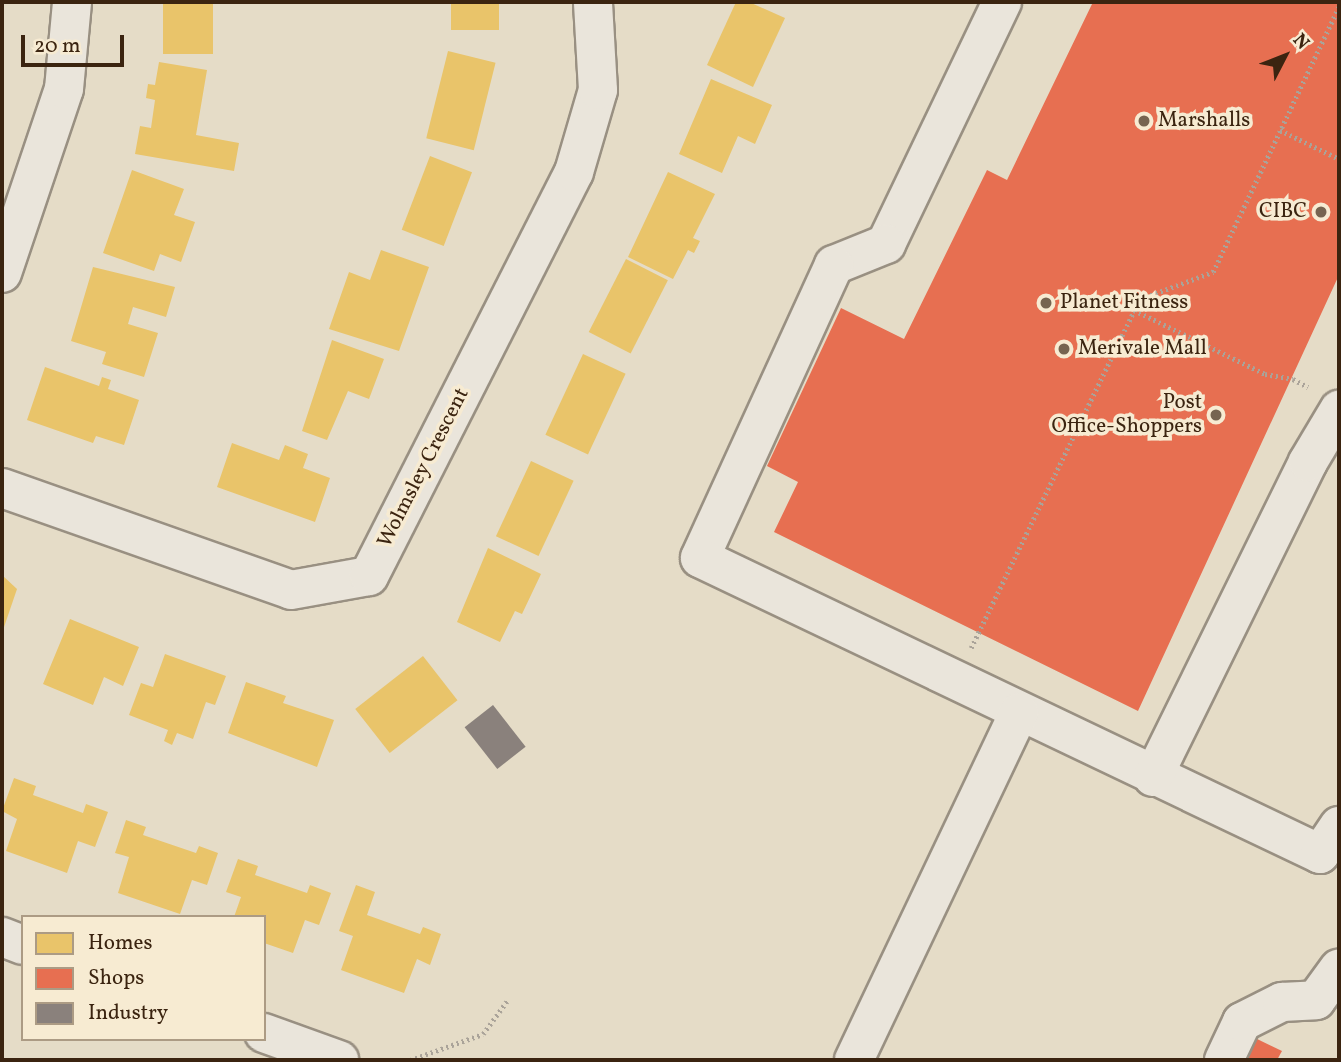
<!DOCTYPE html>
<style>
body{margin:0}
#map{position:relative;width:1341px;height:1062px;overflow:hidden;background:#e5dcc7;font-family:Vollkorn,serif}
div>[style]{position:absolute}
.homes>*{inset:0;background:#e9c46a;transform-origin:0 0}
.shops>*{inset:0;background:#e76f51}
.industry>*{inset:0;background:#8a817c;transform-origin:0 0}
.path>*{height:4.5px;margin-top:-2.25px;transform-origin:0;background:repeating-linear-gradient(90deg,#aaa399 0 2px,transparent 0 5.5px)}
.roads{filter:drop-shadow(2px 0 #999082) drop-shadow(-2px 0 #999082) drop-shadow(0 2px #999082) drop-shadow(0 -2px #999082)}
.minor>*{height:38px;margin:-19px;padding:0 19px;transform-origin:19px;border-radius:19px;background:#eae5db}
.dots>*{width:19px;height:19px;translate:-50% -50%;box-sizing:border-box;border:4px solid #f7ebd2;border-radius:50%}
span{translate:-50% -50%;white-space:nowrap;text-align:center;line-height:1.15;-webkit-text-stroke:7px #f7ebd2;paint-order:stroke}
.poi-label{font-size:21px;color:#3b2410}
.left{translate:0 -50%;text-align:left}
.right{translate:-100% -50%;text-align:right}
.street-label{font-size:21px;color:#3b2410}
.frame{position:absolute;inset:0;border:4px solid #3b2410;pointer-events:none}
.legend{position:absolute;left:21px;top:915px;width:245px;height:126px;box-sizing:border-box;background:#f7ebd2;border:2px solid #ac9b84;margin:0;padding:9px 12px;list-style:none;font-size:21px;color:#3b2410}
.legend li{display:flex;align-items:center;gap:14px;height:35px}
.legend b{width:35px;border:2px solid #ac9b84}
.north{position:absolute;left:1250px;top:21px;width:70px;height:70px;-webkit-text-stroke:5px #f7ebd2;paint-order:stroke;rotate:48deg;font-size:19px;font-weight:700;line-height:28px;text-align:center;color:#3b2410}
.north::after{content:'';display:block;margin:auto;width:24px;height:32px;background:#3b2410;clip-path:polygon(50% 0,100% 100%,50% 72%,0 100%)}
.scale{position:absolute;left:21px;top:35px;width:103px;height:32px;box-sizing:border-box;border:4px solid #3b2410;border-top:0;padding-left:9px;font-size:21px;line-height:24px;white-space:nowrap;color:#3b2410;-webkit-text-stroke:5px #f7ebd2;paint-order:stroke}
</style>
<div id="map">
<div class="homes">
<i style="left:163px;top:2px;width:50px;height:52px"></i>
<i style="left:451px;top:2px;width:48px;height:28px"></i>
<i style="clip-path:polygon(736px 2px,749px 2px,785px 18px,753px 87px,707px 65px)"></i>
<i style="left:448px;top:51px;width:49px;height:90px;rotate:14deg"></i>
<i style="clip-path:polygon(159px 62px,207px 70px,196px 135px,239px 143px,234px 171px,135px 154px,140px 126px,151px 128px,155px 100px,146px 98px,148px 84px,155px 85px)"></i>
<i style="clip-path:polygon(711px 79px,772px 105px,755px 144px,738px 136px,722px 173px,679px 154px)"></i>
<i style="left:430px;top:156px;width:45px;height:79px;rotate:21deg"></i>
<i style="clip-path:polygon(132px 170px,184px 189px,174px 215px,195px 222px,181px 262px,160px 254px,154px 271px,103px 253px)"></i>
<i style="clip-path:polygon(668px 172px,715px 194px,693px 238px,700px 241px,694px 253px,688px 250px,673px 279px,628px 257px)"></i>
<i style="clip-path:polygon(381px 250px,429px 267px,399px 351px,329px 329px,349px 272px,370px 280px)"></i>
<i style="left:626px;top:259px;width:47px;height:82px;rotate:27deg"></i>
<i style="clip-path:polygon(93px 267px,175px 287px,166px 317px,133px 307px,128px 324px,158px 333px,144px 377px,102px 364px,106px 352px,71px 341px)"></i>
<i style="clip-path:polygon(332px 340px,384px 359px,369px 399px,348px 391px,327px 440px,302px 431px)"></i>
<i style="left:583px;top:354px;width:47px;height:89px;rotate:25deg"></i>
<i style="clip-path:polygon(45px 367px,99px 386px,102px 377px,111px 380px,108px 389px,139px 400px,124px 445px,96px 436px,93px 443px,27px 420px)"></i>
<i style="clip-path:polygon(232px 443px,279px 460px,285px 445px,308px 454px,303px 468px,330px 478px,315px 522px,217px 487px)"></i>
<i style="left:531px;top:461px;width:47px;height:83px;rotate:25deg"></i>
<i style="clip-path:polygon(488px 548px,541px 574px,522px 614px,515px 611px,500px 642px,457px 622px)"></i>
<i style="clip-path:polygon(2px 575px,17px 589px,2px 633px)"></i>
<i style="clip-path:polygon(70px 619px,139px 647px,123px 686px,104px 677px,93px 705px,43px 684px)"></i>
<i style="clip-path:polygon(165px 654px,226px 676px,215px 705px,206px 702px,193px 739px,177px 733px,172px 745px,164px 741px,168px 730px,129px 715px,141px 683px,153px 687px)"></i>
<i style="left:423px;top:656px;width:56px;height:86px;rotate:52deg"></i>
<i style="clip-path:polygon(246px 682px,286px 696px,283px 703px,334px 720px,317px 767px,228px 733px)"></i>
<i style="clip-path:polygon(14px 778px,36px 786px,33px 795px,83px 813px,86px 804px,108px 812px,95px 847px,78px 841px,67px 873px,6px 851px,17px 819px,2px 811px)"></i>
<i style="clip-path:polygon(126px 820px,146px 827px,143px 835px,196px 853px,199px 846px,218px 853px,207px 885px,192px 880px,180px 914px,118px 893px,129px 857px,115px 853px)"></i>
<i style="clip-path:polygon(238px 859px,258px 866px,255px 875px,307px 893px,310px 885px,331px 893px,319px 925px,305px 920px,293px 953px,264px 943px,264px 917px,234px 917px,241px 897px,226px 892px)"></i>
<i style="clip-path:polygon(356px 885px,375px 892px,367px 915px,420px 934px,423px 927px,441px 934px,430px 965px,417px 959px,404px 993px,341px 970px,353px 936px,339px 931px)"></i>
</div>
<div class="shops">
<i style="clip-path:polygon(1093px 2px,1339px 2px,1339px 275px,1138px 711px,774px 532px,798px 482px,767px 466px,841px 308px,904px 339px,987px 170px,1007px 180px)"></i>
<i style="clip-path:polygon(1253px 1037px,1282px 1051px,1277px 1060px,1232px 1060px)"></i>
</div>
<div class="industry">
<i style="left:493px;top:705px;width:53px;height:36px;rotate:52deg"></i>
</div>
<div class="path">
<i style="left:1280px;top:130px;width:66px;rotate:26.2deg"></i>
<i style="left:1134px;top:310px;width:146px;rotate:26deg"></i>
<i style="left:1265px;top:374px;width:28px;rotate:10deg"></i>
<i style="left:1293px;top:379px;width:17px;rotate:28deg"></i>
<i style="left:971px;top:648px;width:388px;rotate:-64.2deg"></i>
<i style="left:1140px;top:299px;width:78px;rotate:-20.3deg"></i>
<i style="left:1213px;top:272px;width:293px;rotate:-64.6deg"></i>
<i style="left:410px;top:1060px;width:77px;rotate:-19.6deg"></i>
<i style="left:483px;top:1034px;width:41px;rotate:-54deg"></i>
</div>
<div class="roads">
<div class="minor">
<i style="left:1002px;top:2px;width:268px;rotate:115.6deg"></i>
<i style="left:886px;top:244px;width:56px;rotate:158deg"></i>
<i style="left:834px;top:265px;width:322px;rotate:114.6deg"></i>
<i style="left:700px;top:558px;width:687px;rotate:25.52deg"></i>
<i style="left:1320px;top:854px;width:34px;rotate:-56deg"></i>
<i style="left:2px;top:273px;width:194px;rotate:-71.4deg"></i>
<i style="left:64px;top:89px;width:87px;rotate:-84.7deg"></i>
<i style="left:2px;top:488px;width:306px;rotate:19.4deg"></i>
<i style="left:291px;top:590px;width:79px;rotate:-10.2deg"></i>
<i style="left:369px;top:576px;width:453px;rotate:-63.1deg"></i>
<i style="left:574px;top:172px;width:85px;rotate:-73.7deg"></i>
<i style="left:598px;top:90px;width:88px;rotate:-93.3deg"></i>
<i style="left:1153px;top:777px;width:351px;rotate:-63.8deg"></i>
<i style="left:1308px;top:462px;width:61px;rotate:-59.2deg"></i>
<i style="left:2px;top:937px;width:22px;rotate:21deg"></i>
<i style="left:264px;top:1033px;width:80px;rotate:19.8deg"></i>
<i style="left:854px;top:1060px;width:385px;rotate:-64.6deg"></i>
<i style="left:1224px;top:1060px;width:42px;rotate:-64.7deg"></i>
<i style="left:1242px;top:1022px;width:45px;rotate:-26.6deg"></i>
<i style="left:1282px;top:1002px;width:34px;rotate:-3deg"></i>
<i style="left:1316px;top:1000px;width:39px;rotate:-54deg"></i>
</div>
</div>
<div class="dots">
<i style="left:1144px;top:121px;background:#766450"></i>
<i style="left:1321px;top:212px;background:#766450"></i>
<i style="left:1046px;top:303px;background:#766450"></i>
<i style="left:1064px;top:349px;background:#766450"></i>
<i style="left:1216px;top:415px;background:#766450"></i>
</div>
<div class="poi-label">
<span class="left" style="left:1158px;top:121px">Marshalls</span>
<span class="right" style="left:1307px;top:212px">CIBC</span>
<span class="left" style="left:1060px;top:303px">Planet Fitness</span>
<span class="left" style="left:1078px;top:349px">Merivale Mall</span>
<span class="right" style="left:1202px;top:415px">Post<br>Office-Shoppers</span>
</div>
<div class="street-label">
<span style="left:424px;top:468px;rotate:-63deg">Wolmsley Crescent</span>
</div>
<div class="frame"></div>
<ul class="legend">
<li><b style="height:19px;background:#e9c46a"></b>Homes</li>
<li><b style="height:19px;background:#e76f51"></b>Shops</li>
<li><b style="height:19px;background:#8a817c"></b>Industry</li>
</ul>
<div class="north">N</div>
<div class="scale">20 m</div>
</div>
